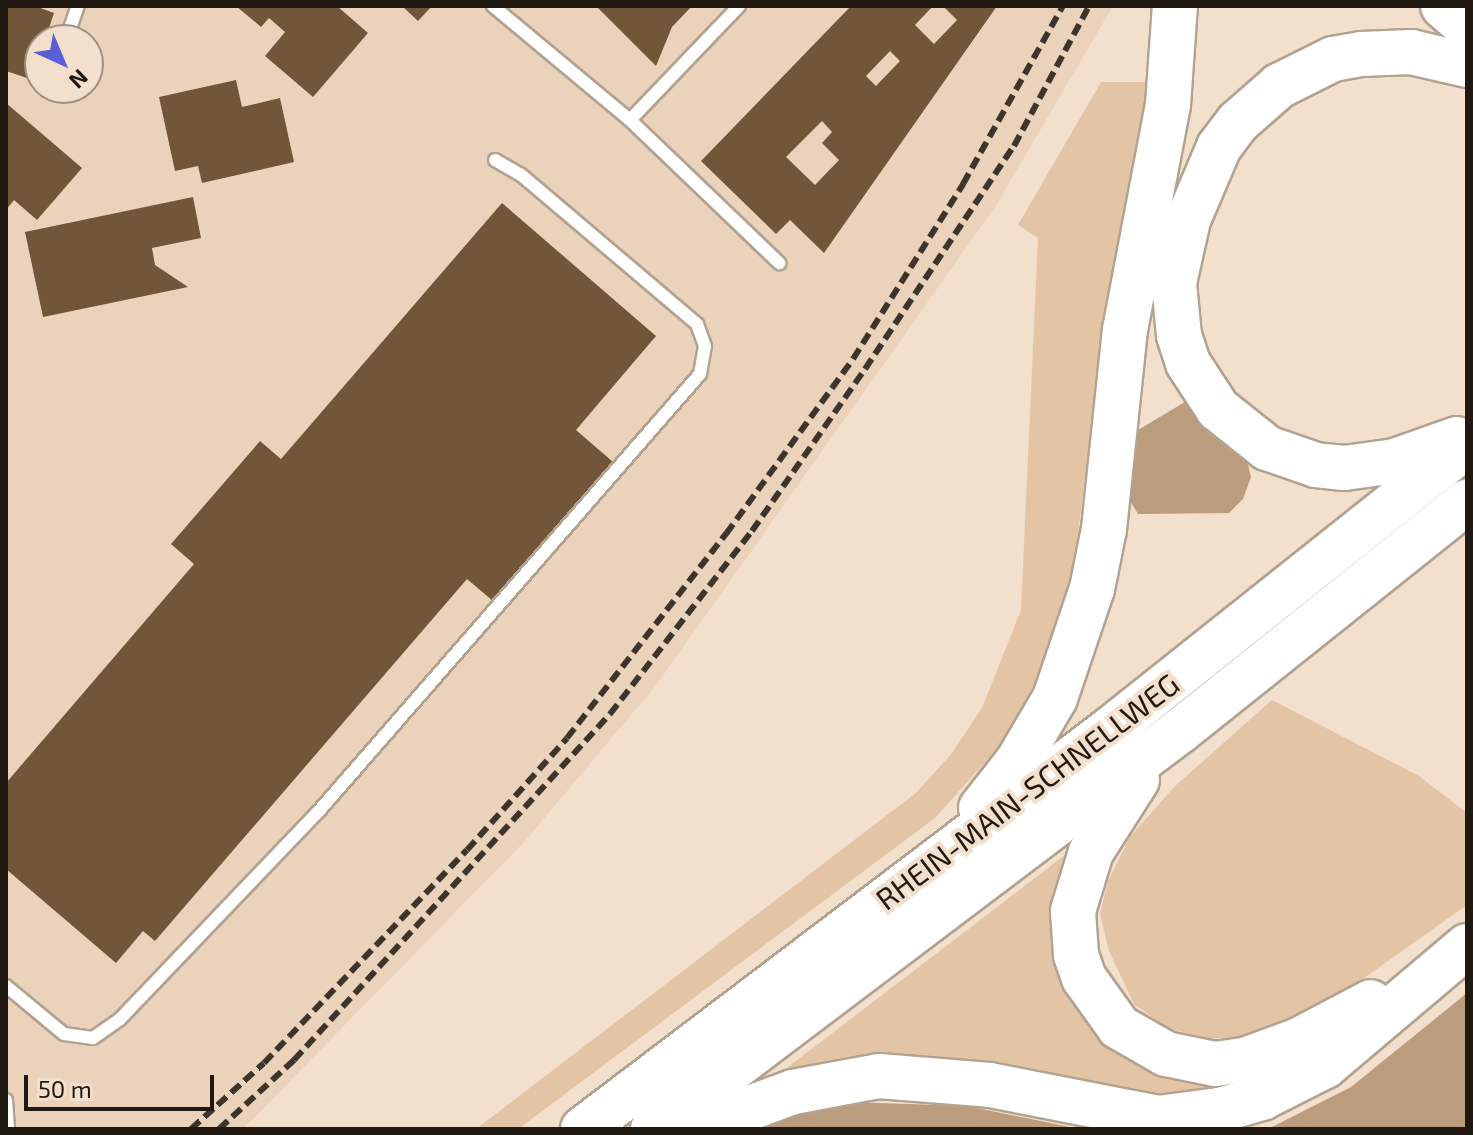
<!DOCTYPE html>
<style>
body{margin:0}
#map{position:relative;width:1473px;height:1135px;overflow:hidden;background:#f2dfcc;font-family:"Exo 2",sans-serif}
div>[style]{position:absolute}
.built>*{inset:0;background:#ebd2bb}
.green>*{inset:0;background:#e3c5a5}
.forest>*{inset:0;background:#bb9d7d}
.building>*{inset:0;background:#715639}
.roads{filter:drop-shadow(2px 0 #b3a290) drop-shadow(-2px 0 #b3a290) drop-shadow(0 2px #b3a290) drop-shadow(0 -2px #b3a290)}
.service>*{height:12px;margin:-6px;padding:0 6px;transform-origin:6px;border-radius:6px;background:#fff}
.motorway>*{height:44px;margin:-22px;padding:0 22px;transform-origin:22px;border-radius:22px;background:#fff}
.rail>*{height:6px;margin-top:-3px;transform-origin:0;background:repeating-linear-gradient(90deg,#3d342b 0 12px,transparent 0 18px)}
span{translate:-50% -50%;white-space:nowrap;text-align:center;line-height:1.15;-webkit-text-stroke:8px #f2dfcc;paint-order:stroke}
.street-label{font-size:30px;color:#201912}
.frame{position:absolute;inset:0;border:8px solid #201912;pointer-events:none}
.north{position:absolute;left:24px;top:24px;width:80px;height:80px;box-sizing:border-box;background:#f2dfcc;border:2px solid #9e9082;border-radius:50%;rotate:136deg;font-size:22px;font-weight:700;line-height:32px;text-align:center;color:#201912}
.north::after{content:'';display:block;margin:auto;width:28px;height:36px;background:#5c5ed6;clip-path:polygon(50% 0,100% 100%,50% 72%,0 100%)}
.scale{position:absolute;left:24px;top:1075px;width:190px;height:36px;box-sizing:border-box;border:4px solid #201912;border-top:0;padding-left:10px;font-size:24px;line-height:28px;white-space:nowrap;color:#201912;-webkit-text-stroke:6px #f2dfcc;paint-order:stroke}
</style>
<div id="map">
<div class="built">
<i style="clip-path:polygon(evenodd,6px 6px,1113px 6px,995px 207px,657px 684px,525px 841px,243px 1129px,6px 1129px,6px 6px,40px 40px,88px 40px,88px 88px,40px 88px,40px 40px)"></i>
</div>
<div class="green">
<i style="clip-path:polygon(1101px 82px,1155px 82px,1148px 147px,1102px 336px,1073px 576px,1045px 663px,1004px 741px,935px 818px,518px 1129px,476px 1129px,916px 793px,952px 753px,982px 708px,1021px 610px,1038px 238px,1018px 225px)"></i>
<i style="clip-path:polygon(1272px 700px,1419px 776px,1467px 813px,1467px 905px,1364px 978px,1293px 1020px,1245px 1037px,1200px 1039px,1165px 1026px,1134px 1004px,1109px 951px,1100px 914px,1108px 881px,1130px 837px,1174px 787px)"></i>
<i style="clip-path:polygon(1082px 842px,1102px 1034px,1321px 1058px,1189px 1099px,793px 1078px,788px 1067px)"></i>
</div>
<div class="forest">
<i style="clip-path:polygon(1185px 402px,1246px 456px,1251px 477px,1243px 499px,1229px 513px,1138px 514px,1129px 499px,1131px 449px,1138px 430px)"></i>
<i style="clip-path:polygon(1467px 993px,1467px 1129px,1268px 1129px,1351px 1087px)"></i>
<i style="clip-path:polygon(848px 1102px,967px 1106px,1080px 1129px,749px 1129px)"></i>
</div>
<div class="building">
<i style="clip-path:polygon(6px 6px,35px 6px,54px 13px,45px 40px,40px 40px,30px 79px,6px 71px)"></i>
<i style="clip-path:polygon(236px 6px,337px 6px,368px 33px,313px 97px,265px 56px,285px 32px,269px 18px,261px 27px)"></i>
<i style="clip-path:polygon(402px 6px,432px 6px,418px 21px)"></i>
<i style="clip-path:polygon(596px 6px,692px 6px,672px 27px,656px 66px)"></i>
<i style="clip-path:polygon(evenodd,851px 6px,933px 6px,915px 25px,934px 44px,957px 20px,943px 6px,997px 6px,824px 253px,790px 220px,776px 234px,701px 161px,851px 6px,890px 51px,900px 61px,876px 86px,866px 76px,890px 51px,851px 6px,822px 121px,832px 132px,822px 143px,839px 160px,815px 185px,786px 157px,822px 121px)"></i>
<i style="clip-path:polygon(236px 80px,242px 107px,280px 98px,294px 162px,202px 183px,198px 166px,175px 171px,159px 97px)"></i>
<i style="clip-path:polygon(6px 103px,82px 168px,37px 220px,14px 200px,6px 210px)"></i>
<i style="clip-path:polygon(193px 197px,201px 238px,152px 248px,155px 265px,188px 287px,43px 317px,25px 232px)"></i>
<i style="clip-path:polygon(502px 203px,656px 336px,576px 430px,613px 462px,493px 601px,467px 579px,155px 941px,143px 931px,116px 963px,6px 869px,6px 783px,194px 564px,171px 544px,260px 441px,281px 459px)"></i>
</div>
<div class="roads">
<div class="service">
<i style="left:493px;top:6px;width:178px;rotate:39.8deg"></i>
<i style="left:630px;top:120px;width:158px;rotate:-46.3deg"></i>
<i style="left:66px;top:40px;width:36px;rotate:-71deg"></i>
<i style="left:47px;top:90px;width:2px;rotate:-63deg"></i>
<i style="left:630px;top:120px;width:207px;rotate:43.8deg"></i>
<i style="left:6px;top:986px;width:75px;rotate:39.6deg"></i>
<i style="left:64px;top:1034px;width:29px;rotate:8deg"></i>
<i style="left:93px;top:1038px;width:33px;rotate:-35deg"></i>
<i style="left:120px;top:1019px;width:286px;rotate:-46.3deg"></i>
<i style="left:318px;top:812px;width:581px;rotate:-48.91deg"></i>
<i style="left:700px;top:374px;width:28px;rotate:-80deg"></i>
<i style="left:705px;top:346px;width:23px;rotate:-110deg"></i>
<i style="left:697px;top:324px;width:231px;rotate:-139.7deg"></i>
<i style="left:521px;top:175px;width:30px;rotate:-150deg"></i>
<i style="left:6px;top:1100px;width:29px;rotate:86deg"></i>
</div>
<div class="motorway">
<i style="left:1443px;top:6px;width:32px;rotate:41deg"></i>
<i style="left:1457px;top:439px;width:66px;rotate:160.5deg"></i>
<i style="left:1395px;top:461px;width:51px;rotate:172.2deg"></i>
<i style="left:1344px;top:468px;width:28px;rotate:-174deg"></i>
<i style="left:1316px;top:465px;width:52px;rotate:-160.9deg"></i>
<i style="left:1267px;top:448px;width:63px;rotate:-141.5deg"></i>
<i style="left:1218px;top:409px;width:55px;rotate:-123.1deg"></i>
<i style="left:1188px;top:363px;width:28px;rotate:-108deg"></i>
<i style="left:1179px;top:336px;width:53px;rotate:-95.4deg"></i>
<i style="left:1174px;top:283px;width:65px;rotate:-77.5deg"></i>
<i style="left:1188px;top:220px;width:79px;rotate:-67deg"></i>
<i style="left:1219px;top:147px;width:31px;rotate:-53deg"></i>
<i style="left:1238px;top:122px;width:55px;rotate:-41.3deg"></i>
<i style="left:1279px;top:86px;width:60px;rotate:-26.6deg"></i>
<i style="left:1333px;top:59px;width:28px;rotate:-10deg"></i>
<i style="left:1361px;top:54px;width:50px;rotate:-2.3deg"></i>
<i style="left:1411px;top:52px;width:57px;rotate:13.1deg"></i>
<i style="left:1137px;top:780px;width:85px;rotate:122.6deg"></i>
<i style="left:1091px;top:852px;width:62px;rotate:107deg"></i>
<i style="left:1073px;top:911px;width:44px;rotate:86.1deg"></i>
<i style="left:1076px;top:955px;width:24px;rotate:71deg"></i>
<i style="left:1084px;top:978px;width:60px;rotate:54.5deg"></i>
<i style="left:1119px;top:1027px;width:54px;rotate:29.9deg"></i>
<i style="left:1166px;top:1054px;width:50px;rotate:11.5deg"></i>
<i style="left:1215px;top:1064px;width:30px;rotate:-8deg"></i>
<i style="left:1245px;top:1060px;width:58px;rotate:-20.3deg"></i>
<i style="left:1299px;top:1040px;width:81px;rotate:-27.8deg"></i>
<i style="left:981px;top:808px;width:60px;rotate:-51.8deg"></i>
<i style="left:1018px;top:761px;width:73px;rotate:-59.6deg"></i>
<i style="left:1055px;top:698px;width:115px;rotate:-71.3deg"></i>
<i style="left:1092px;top:589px;width:61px;rotate:-78.7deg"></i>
<i style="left:1104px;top:529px;width:200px;rotate:-84deg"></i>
<i style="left:1125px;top:330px;width:229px;rotate:-79.2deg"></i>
<i style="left:1168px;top:105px;width:99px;rotate:-86deg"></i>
<i style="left:583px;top:1129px;width:659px;rotate:-37.17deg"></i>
<i style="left:1108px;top:731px;width:459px;rotate:-38.5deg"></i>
<i style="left:653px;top:1129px;width:662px;rotate:-37.08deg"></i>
<i style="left:1181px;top:730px;width:366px;rotate:-38.6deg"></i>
<i style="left:693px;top:1129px;width:107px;rotate:-20.3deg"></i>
<i style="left:793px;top:1092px;width:87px;rotate:-10.5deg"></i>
<i style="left:879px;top:1076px;width:111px;rotate:4.6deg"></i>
<i style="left:990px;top:1085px;width:171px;rotate:11.1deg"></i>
<i style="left:1158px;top:1118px;width:63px;rotate:-7.4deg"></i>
<i style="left:1220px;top:1110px;width:44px;rotate:-15.9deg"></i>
<i style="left:1262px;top:1098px;width:71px;rotate:-26.9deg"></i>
<i style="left:1325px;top:1066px;width:186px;rotate:-40.2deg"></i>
</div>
</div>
<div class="rail">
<i style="left:191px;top:1129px;width:98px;rotate:-42.1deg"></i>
<i style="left:264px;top:1063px;width:294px;rotate:-46.4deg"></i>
<i style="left:467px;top:850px;width:150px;rotate:-48.2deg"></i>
<i style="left:567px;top:738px;width:259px;rotate:-52.1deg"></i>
<i style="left:726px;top:534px;width:216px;rotate:-54deg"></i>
<i style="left:853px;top:359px;width:207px;rotate:-57.8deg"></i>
<i style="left:963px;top:184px;width:204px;rotate:-60.7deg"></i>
<i style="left:219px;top:1129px;width:102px;rotate:-42.6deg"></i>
<i style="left:294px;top:1060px;width:469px;rotate:-47.6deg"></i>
<i style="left:610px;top:714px;width:232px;rotate:-52.2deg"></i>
<i style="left:752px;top:531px;width:198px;rotate:-55.1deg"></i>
<i style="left:865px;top:369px;width:268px;rotate:-56.3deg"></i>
<i style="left:1014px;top:146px;width:159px;rotate:-61.8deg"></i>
</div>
<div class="street-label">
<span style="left:1027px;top:791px;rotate:-37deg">RHEIN-MAIN-SCHNELLWEG</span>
</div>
<div class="frame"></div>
<div class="north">N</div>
<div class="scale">50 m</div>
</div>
